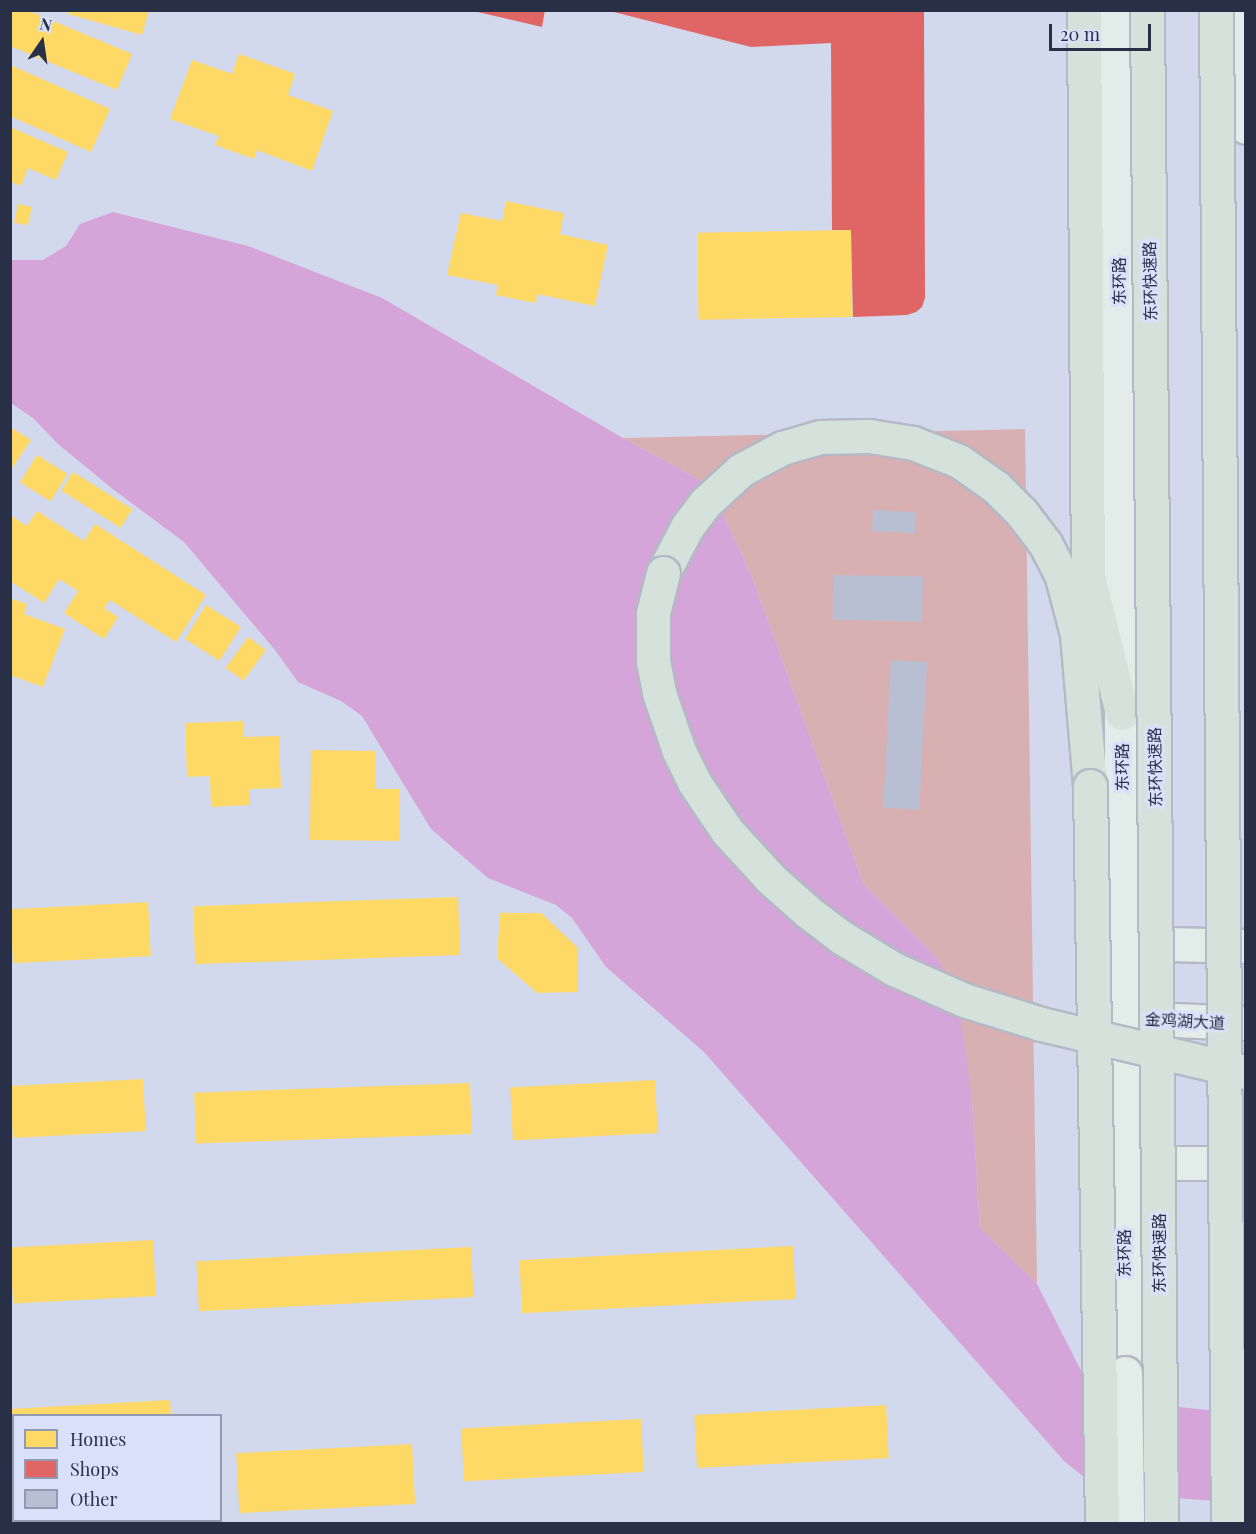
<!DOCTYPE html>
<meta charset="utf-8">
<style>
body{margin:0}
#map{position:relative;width:1256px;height:1534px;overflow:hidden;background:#d2d9ec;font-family:"Playfair Display","Noto Sans SC",serif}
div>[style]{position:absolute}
.green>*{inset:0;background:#d9b0b2}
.water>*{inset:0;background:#d5a4d8}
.homes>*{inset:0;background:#ffd966;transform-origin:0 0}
.shops>*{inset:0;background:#e06666}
.building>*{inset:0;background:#b8bfd2;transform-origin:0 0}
.roads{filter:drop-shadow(2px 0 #b4b9c5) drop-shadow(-2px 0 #b4b9c5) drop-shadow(0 2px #b4b9c5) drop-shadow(0 -2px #b4b9c5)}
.major>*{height:33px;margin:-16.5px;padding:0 16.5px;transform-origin:16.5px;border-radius:16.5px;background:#e2ece9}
.highway>*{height:33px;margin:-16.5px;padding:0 16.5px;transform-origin:16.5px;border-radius:16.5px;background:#d5e2db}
.bridges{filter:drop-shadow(2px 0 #b4b9c5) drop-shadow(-2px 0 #b4b9c5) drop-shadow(0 2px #b4b9c5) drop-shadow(0 -2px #b4b9c5)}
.major-bridge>*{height:33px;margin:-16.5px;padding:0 16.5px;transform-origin:16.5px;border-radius:16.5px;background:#e2ece9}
.highway-bridge>*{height:33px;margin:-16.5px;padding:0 16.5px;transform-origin:16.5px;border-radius:16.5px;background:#d5e2db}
span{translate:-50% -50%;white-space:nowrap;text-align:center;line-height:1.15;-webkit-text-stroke:6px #d8e1f9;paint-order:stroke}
.street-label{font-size:16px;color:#283047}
.frame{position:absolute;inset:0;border:12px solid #283047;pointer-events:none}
.legend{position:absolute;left:12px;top:1414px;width:210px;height:108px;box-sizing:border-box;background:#d8e1f9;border:2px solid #929ab2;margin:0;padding:8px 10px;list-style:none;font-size:18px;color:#283047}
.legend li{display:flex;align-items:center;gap:12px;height:30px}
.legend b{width:30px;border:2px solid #929ab2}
.north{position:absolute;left:12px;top:12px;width:60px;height:60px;-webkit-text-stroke:4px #d8e1f9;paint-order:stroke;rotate:13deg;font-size:16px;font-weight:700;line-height:24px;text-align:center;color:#283047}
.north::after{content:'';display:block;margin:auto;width:21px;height:27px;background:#283047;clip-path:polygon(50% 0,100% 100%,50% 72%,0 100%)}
.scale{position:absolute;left:1049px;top:24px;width:102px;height:27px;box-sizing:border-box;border:3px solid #283047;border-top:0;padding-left:8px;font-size:18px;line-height:21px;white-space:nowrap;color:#283047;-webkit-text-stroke:4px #d8e1f9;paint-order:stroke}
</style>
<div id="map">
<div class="green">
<i style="clip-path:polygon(1025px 429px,1037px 1284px,980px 1228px,972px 1099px,939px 960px,863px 883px,751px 574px,709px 485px,623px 438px)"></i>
</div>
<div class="water">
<i style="clip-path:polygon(113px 212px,248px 246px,382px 298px,623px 438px,709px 485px,751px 574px,863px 883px,939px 960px,960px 1013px,972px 1099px,980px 1228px,1037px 1284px,1095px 1398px,1245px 1414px,1245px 1503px,1104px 1493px,1064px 1461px,704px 1052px,606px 967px,572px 918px,556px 905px,488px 878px,431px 829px,362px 716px,341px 701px,298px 682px,275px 650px,184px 542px,114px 490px,58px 444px,33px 418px,11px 403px,11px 260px,43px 260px,66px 246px,80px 224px)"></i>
</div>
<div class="homes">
<i style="clip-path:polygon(10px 10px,27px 10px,132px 54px,117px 90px,10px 46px)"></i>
<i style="clip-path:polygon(69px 10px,149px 10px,142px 35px,68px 14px)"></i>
<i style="clip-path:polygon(239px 54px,295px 74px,288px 95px,333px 111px,312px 171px,257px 150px,254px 159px,215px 145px,219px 136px,170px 119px,192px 60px,232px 74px)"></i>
<i style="clip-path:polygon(10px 65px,110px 109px,91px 152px,10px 116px)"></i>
<i style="clip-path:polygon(10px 127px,68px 152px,56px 180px,28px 168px,21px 186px,10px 181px)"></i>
<i style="clip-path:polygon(506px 201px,564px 213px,560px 234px,608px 245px,595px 306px,537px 294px,536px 303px,496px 295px,498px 285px,447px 275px,461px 213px,502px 221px)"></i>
<i style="left:18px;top:204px;width:14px;height:19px;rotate:12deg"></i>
<i style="left:851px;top:230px;width:87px;height:154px;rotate:89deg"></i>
<i style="clip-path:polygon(10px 427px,31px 440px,10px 471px)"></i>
<i style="left:37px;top:455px;width:36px;height:32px;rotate:32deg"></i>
<i style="left:73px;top:472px;width:70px;height:22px;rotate:32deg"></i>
<i style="clip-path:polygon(37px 511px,84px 541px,95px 524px,206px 595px,176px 642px,110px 600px,104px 608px,118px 617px,104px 639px,64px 613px,78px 591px,59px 579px,44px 603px,10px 581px,10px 515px,27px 526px)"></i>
<i style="clip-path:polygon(10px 598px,27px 604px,24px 614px,65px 629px,43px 687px,10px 675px)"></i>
<i style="left:206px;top:605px;width:41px;height:40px;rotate:32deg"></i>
<i style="left:248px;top:637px;width:22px;height:38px;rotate:36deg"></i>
<i style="clip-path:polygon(243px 721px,244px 737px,279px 736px,281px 788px,249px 789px,250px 805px,211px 807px,210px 776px,187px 777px,185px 723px)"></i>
<i style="clip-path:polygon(311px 750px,376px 751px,376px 789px,400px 789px,399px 841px,310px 840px)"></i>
<i style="left:458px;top:897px;width:58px;height:265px;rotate:88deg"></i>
<i style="left:148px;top:902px;width:54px;height:138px;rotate:87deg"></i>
<i style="clip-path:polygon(500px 913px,541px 913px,578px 948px,577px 992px,537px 993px,497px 958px)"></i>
<i style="left:143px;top:1079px;width:52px;height:133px;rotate:87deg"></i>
<i style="left:655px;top:1080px;width:53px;height:145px;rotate:87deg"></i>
<i style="left:470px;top:1083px;width:51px;height:276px;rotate:88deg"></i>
<i style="left:153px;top:1240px;width:56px;height:143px;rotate:87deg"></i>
<i style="left:793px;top:1246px;width:53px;height:274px;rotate:87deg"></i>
<i style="left:471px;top:1247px;width:50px;height:275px;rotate:87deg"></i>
<i style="clip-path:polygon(170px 1400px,171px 1416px,14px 1416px,14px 1477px,10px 1477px,10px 1409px)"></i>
<i style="left:886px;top:1405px;width:53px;height:192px;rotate:87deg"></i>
<i style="left:641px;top:1419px;width:53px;height:180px;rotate:87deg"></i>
<i style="left:412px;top:1444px;width:60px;height:176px;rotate:87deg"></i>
</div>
<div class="shops">
<i style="clip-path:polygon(469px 10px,545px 10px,542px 27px)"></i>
<i style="clip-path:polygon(606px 10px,924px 10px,925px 298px,922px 307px,916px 312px,907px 315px,853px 317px,851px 230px,832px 230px,831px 43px,751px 47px)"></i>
</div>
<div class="building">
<i style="left:873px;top:510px;width:43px;height:21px;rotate:3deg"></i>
<i style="left:834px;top:575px;width:89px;height:45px;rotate:1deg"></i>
<i style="left:891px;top:660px;width:36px;height:148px;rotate:3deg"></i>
</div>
<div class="roads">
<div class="major">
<i style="left:1117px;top:10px;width:1363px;rotate:89.66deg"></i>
<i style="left:1244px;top:10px;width:117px;rotate:89deg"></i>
<i style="left:1128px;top:943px;width:118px;rotate:1.5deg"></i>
<i style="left:1127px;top:1018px;width:119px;rotate:2.4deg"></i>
<i style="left:1129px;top:1163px;width:117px"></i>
</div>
<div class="highway">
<i style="left:1084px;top:10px;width:566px;rotate:89.6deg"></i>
<i style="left:1088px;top:576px;width:141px;rotate:76.1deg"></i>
<i style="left:663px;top:573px;width:52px;rotate:-62.4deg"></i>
<i style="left:687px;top:527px;width:30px;rotate:-53deg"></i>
<i style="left:705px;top:503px;width:49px;rotate:-42.5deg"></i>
<i style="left:741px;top:470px;width:47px;rotate:-28.2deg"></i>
<i style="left:782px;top:448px;width:40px;rotate:-16deg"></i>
<i style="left:820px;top:437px;width:49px;rotate:-1.2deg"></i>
<i style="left:869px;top:436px;width:45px;rotate:9deg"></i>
<i style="left:913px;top:443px;width:49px;rotate:21.4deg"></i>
<i style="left:959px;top:461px;width:45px;rotate:35.1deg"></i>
<i style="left:996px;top:487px;width:37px;rotate:45deg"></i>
<i style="left:1022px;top:513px;width:38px;rotate:53deg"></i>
<i style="left:1045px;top:543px;width:38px;rotate:63deg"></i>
<i style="left:1062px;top:577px;width:59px;rotate:75.3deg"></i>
<i style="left:1077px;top:634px;width:153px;rotate:85.1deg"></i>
</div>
</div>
<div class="bridges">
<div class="major-bridge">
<i style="left:1125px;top:1373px;width:146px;rotate:89.2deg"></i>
</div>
<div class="highway-bridge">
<i style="left:1147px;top:10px;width:1514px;rotate:89.47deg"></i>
<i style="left:1216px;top:10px;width:1514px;rotate:89.55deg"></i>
<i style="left:663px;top:573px;width:41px;rotate:104deg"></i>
<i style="left:653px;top:613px;width:48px;rotate:90deg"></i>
<i style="left:653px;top:661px;width:33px;rotate:79deg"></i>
<i style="left:659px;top:693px;width:61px;rotate:71deg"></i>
<i style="left:679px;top:751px;width:34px;rotate:64deg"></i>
<i style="left:694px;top:782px;width:59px;rotate:56deg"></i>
<i style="left:727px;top:831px;width:65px;rotate:47.5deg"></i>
<i style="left:771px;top:879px;width:48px;rotate:41.6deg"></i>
<i style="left:807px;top:911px;width:43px;rotate:37.4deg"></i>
<i style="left:841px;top:937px;width:62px;rotate:31.1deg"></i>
<i style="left:894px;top:969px;width:77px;rotate:23.9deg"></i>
<i style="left:964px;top:1000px;width:81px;rotate:17.3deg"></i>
<i style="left:1041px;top:1024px;width:211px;rotate:13.2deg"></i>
<i style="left:1090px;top:786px;width:738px;rotate:89.07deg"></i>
</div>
</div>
<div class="street-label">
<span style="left:1119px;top:281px;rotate:-90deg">东环路</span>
<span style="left:1150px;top:281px;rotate:-91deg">东环快速路</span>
<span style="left:1122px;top:767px;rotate:-90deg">东环路</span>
<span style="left:1155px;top:767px;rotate:-91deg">东环快速路</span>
<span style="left:1185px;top:1021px;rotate:3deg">金鸡湖大道</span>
<span style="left:1124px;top:1253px;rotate:-90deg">东环路</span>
<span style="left:1159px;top:1253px;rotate:-90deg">东环快速路</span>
</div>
<div class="frame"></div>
<ul class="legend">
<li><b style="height:16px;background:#ffd966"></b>Homes</li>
<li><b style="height:16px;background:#e06666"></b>Shops</li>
<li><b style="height:16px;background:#b8bfd2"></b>Other</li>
</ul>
<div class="north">N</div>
<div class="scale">20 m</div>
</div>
